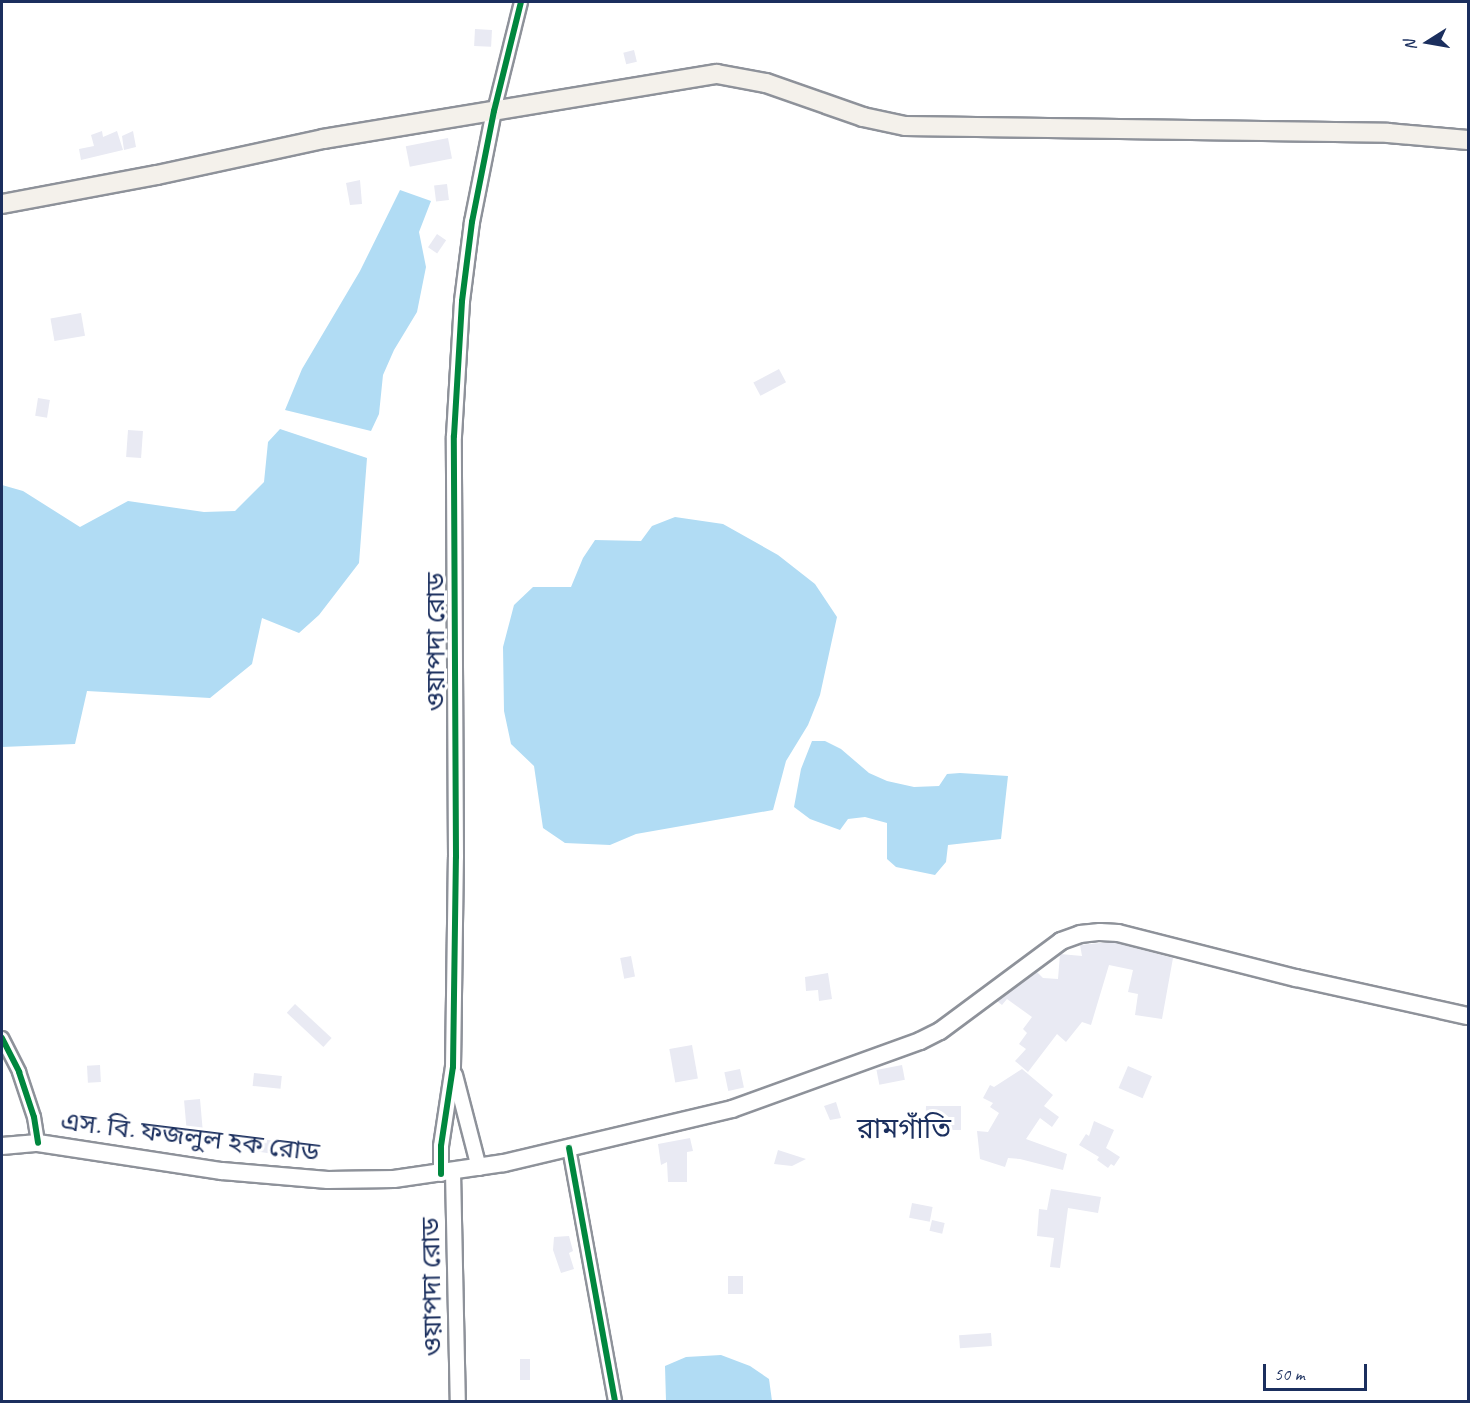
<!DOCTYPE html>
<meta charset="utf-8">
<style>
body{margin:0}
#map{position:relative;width:1470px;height:1403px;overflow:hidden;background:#fff;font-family:Caveat,"Noto Sans Bengali",sans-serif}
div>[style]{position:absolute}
.water>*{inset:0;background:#b1dcf4}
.building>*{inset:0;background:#e9eaf3;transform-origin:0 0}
.roads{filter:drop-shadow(2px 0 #8e929a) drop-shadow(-2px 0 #8e929a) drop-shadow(0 2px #8e929a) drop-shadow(0 -2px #8e929a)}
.minor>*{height:12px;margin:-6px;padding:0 6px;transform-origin:6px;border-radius:6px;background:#fff}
.tertiary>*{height:14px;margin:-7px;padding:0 7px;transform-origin:7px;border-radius:7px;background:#fff}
.secondary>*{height:16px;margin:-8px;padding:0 8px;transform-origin:8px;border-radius:8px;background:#fff}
.primary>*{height:18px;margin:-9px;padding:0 9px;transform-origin:9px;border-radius:9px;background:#f4f1eb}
.cycleway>*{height:6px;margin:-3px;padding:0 3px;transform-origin:3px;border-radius:3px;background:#00873e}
span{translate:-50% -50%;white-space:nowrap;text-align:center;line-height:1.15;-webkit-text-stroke:6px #fff;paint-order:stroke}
.street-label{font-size:26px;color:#1b2f5e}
.quarter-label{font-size:28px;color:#1b2f5e}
.frame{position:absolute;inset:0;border:3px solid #1b2f5e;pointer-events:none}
.north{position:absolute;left:1398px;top:12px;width:60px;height:60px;-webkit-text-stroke:4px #fff;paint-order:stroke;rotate:259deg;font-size:16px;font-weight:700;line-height:24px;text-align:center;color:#1b2f5e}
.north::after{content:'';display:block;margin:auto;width:21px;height:27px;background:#1b2f5e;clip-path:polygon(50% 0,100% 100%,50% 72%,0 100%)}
.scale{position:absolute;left:1263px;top:1364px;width:104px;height:27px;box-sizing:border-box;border:3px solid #1b2f5e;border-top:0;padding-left:8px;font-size:18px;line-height:21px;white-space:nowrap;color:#1b2f5e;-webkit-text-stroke:4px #fff;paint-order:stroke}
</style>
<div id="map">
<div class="water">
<i style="clip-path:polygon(400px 190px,431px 201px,419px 232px,426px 267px,417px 312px,394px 350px,383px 375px,379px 414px,371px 431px,285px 410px,302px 369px,360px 271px)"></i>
<i style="clip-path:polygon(280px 429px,367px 458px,359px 563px,319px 615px,299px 633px,262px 618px,252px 664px,210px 698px,87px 691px,75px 744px,2px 747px,2px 485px,23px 491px,80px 527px,128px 501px,204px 512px,235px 511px,264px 482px,268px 442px)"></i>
<i style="clip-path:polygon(675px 517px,723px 524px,778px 555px,815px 584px,837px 617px,820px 695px,808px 725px,786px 761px,773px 810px,636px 834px,610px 845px,565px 843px,543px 828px,534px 766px,511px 744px,504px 711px,503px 647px,514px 605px,533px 587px,571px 587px,583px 558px,595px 540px,641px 541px,652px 526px)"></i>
<i style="clip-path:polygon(812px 741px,825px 741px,841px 749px,869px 773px,887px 781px,914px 787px,939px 786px,947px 774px,960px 773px,1008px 776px,1001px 839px,948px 845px,946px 862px,935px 875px,896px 867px,887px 859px,887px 823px,865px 817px,848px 819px,840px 830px,810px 819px,794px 807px,801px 769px)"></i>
<i style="clip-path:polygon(721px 1355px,750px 1366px,769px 1379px,772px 1401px,666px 1401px,665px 1366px,686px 1357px)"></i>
</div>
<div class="building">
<i style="left:475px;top:29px;width:17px;height:17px;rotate:3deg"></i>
<i style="left:634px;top:50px;width:12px;height:11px;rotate:76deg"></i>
<i style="clip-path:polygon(102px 131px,103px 137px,117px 131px,123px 150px,81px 160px,79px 149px,94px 146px,91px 135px)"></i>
<i style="clip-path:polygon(133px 131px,136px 147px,124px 150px,122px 136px)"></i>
<i style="left:448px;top:138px;width:21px;height:43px;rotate:79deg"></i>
<i style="clip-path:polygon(360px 180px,362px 204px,350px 205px,346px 183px)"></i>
<i style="left:447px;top:184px;width:16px;height:13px;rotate:83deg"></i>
<i style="left:437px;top:234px;width:11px;height:16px;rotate:34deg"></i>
<i style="left:81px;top:313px;width:23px;height:31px;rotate:80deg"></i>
<i style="left:779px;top:369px;width:15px;height:29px;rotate:62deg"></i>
<i style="left:38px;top:398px;width:12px;height:18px;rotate:9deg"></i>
<i style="left:128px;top:430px;width:15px;height:27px;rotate:4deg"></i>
<i style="clip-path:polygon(1100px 943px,1116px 943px,1173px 958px,1162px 1019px,1135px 1015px,1138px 994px,1128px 992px,1133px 970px,1109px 965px,1091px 1025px,1082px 1022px,1066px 1042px,1057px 1034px,1028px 1072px,1015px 1061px,1026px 1049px,1019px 1044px,1027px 1033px,1023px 1029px,1032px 1017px,1007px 999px,1002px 1005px,997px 1001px,1037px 972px,1043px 978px,1058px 979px,1060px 954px,1082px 956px,1080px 945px)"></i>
<i style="left:631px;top:956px;width:21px;height:11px;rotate:79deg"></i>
<i style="clip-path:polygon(828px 973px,832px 999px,819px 1001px,818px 990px,806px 991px,805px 977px)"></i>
<i style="left:295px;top:1004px;width:50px;height:12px;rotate:43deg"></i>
<i style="left:692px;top:1045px;width:34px;height:23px;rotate:80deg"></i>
<i style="left:100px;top:1065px;width:17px;height:13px;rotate:87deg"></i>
<i style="left:902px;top:1065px;width:15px;height:26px;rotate:79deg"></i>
<i style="left:1128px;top:1066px;width:26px;height:24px;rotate:23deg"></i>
<i style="left:740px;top:1069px;width:19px;height:16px;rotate:78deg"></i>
<i style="clip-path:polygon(1022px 1069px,1053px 1095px,1044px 1106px,1059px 1117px,1052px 1127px,1040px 1118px,1026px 1139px,1067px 1154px,1063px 1170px,1020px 1159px,1008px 1158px,1005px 1167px,980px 1159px,977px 1131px,988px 1132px,999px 1113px,990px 1107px,993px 1103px,983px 1098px,990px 1085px,994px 1087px)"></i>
<i style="left:254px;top:1073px;width:28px;height:13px;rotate:6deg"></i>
<i style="left:200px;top:1099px;width:37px;height:16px;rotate:85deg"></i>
<i style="clip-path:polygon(836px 1102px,841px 1118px,830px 1120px,824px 1106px)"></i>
<i style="clip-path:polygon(926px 1106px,961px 1106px,961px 1130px,939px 1130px,938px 1134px,925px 1132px)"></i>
<i style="clip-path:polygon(1094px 1121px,1114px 1130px,1106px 1148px,1120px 1157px,1114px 1166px,1111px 1164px,1108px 1168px,1097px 1160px,1099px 1157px,1079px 1145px,1086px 1134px,1089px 1136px)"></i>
<i style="left:247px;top:1137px;width:27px;height:13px;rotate:8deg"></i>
<i style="clip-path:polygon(690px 1138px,693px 1151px,687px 1152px,687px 1182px,668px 1182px,667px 1162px,661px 1165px,658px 1144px)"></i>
<i style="clip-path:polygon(778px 1150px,806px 1159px,792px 1166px,774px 1164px)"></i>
<i style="clip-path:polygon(1051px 1189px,1101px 1197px,1098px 1213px,1068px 1208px,1060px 1268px,1050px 1267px,1054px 1238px,1037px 1236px,1039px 1209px,1047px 1210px)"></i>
<i style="left:912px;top:1203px;width:21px;height:15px;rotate:11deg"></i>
<i style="left:932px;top:1220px;width:13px;height:11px;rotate:13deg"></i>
<i style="clip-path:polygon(569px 1236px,573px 1251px,569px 1253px,574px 1269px,561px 1273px,553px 1250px,554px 1237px)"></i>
<i style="left:728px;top:1276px;width:15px;height:18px"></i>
<i style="left:991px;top:1333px;width:13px;height:32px;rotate:86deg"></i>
<i style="left:520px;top:1359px;width:10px;height:21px"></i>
</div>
<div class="roads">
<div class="minor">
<i style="left:494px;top:111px;width:112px;rotate:-76.1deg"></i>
<i style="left:2px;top:1038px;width:38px;rotate:63deg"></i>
<i style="left:19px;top:1072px;width:47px;rotate:71.6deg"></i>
<i style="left:34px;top:1117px;width:26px;rotate:81deg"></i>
<i style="left:569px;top:1148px;width:258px;rotate:79.7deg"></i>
</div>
<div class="tertiary">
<i style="left:455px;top:1075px;width:96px;rotate:75.5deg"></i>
<i style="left:453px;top:1172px;width:230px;rotate:88.8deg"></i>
<i style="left:441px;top:1174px;width:28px;rotate:-90deg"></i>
<i style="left:441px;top:1146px;width:80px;rotate:-81.4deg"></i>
<i style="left:453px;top:1067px;width:210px;rotate:-89.2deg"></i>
<i style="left:456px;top:857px;width:421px;rotate:-90.3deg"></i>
<i style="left:454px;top:436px;width:135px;rotate:-86.6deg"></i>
<i style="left:462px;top:301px;width:80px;rotate:-82.8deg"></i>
<i style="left:472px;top:222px;width:113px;rotate:-78.8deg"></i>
</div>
<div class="secondary">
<i style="left:2px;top:1146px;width:36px;rotate:-5deg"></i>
<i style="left:38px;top:1143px;width:186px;rotate:8.7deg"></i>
<i style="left:222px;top:1171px;width:106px;rotate:4.9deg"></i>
<i style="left:328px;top:1180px;width:66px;rotate:-0.9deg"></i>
<i style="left:394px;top:1179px;width:111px;rotate:-8.3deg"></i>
<i style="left:504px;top:1163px;width:234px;rotate:-13.3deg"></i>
<i style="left:732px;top:1109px;width:200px;rotate:-19.9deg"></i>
<i style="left:920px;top:1041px;width:22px;rotate:-27deg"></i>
<i style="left:940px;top:1031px;width:151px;rotate:-36.6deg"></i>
<i style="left:1061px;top:941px;width:20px;rotate:-20deg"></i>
<i style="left:1080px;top:934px;width:20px;rotate:-6deg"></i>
<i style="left:1100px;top:932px;width:18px;rotate:3deg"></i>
<i style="left:1118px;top:933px;width:184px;rotate:14.2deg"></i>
<i style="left:1296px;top:978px;width:176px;rotate:12.5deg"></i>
</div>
<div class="primary">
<i style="left:2px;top:204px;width:158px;rotate:-10.6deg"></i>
<i style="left:157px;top:175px;width:170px;rotate:-12.2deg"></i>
<i style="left:323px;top:139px;width:399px;rotate:-9.4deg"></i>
<i style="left:717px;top:74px;width:50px;rotate:10.4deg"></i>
<i style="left:766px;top:83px;width:103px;rotate:19.3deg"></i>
<i style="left:863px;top:117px;width:43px;rotate:12.1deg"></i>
<i style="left:905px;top:126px;width:483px;rotate:0.8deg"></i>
<i style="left:1388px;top:133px;width:80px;rotate:5deg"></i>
</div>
</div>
<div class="cycleway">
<i style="left:2px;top:1038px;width:38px;rotate:63deg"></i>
<i style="left:19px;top:1072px;width:47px;rotate:71.6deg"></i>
<i style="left:34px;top:1117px;width:26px;rotate:81deg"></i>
<i style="left:569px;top:1148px;width:258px;rotate:79.7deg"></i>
<i style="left:441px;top:1174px;width:28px;rotate:-90deg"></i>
<i style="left:441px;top:1146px;width:80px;rotate:-81.4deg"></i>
<i style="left:453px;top:1067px;width:210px;rotate:-89.2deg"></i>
<i style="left:456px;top:857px;width:421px;rotate:-90.3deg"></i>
<i style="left:454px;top:436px;width:135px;rotate:-86.6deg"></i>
<i style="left:462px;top:301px;width:80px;rotate:-82.8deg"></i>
<i style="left:472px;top:222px;width:113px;rotate:-78.8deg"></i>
<i style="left:494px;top:111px;width:112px;rotate:-76.1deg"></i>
</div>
<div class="street-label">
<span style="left:436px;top:642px;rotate:-90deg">ওয়াপদা রোড</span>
<span style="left:190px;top:1137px;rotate:7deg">এস. বি. ফজলুল হক রোড</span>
<span style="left:432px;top:1287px;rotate:-91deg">ওয়াপদা রোড</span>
</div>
<div class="quarter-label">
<span style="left:904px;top:1129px">রামগাঁতি</span>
</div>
<div class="frame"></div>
<div class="north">N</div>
<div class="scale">50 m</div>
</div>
